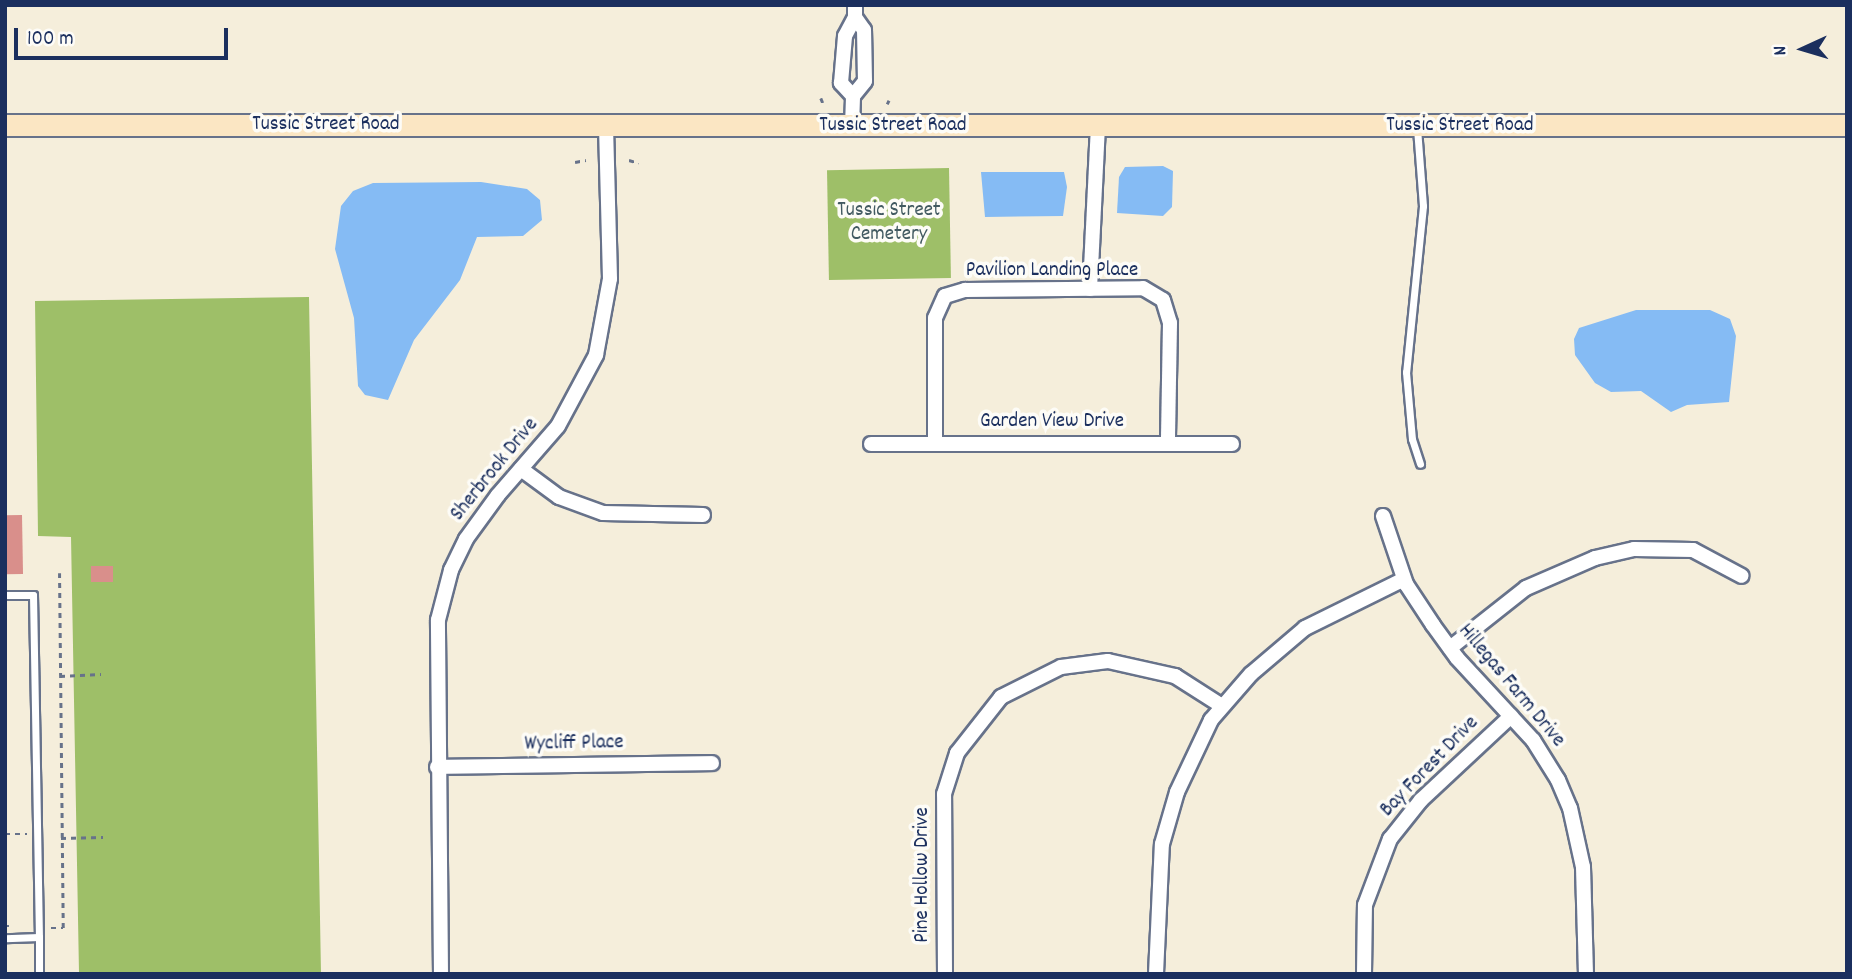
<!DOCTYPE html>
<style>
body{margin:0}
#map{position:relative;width:1852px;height:979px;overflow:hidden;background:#f5eedb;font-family:Dekko,sans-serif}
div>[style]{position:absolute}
.green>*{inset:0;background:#9ebf68;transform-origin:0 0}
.water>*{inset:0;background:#85bbf4}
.building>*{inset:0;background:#d98f8b;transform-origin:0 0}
.path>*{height:2.5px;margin-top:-1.25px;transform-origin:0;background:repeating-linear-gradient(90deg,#67728a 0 5px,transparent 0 10px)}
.roads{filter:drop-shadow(2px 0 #67728a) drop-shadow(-2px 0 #67728a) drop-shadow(0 2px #67728a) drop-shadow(0 -2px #67728a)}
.service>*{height:7px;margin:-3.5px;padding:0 3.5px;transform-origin:3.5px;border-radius:3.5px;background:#fff}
.minor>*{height:14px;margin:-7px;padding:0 7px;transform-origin:7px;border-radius:7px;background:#fff}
.secondary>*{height:21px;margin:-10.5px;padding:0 10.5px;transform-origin:10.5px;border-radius:10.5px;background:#fbe6c3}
span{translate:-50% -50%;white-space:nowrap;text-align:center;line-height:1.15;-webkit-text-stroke:7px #fdfcf7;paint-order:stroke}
.street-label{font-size:21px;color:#1b2f5e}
.park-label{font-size:21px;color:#425a61}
.frame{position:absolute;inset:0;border:7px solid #1b2f5e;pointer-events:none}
.north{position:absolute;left:1768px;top:14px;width:70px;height:70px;-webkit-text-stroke:5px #fdfcf7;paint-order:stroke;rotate:266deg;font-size:19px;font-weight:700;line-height:28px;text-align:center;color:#1b2f5e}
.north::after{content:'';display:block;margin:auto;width:24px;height:32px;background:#1b2f5e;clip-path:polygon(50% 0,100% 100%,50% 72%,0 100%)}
.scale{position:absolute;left:14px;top:28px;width:214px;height:32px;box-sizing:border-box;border:4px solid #1b2f5e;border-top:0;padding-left:9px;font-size:21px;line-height:24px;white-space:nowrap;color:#1b2f5e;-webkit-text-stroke:5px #fdfcf7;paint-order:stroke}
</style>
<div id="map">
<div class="green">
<i style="left:949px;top:168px;width:110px;height:122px;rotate:89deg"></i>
<i style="clip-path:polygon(309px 297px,321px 974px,79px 973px,71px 537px,38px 536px,35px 301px)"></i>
</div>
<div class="water">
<i style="clip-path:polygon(1163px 166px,1173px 171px,1172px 207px,1163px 216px,1117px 213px,1119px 177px,1125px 167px)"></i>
<i style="clip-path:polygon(981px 172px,1064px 172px,1067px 187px,1063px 216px,985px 217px)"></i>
<i style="clip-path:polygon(481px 182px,527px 189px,540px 200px,542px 220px,523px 236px,477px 237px,460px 280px,414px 340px,388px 400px,365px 395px,358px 386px,354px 318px,335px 249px,341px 206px,353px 191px,373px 183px)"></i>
<i style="clip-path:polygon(1636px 310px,1710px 310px,1730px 319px,1736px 336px,1729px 402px,1687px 405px,1671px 412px,1641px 391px,1611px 392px,1595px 383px,1575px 355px,1574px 339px,1579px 328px)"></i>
</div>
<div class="building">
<i style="left:22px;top:515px;width:59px;height:17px;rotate:89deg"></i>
<i style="left:113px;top:566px;width:16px;height:22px;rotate:90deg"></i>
</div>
<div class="path">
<i style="left:821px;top:98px;width:5px;rotate:68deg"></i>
<i style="left:887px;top:104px;width:4px;rotate:-63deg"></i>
<i style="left:629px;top:160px;width:10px;rotate:17deg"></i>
<i style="left:575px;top:162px;width:11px;rotate:-10deg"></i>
<i style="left:60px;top:676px;width:41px;rotate:-2.8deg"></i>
<i style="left:5px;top:834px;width:22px"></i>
<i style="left:61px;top:838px;width:42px;rotate:-1.4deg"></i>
<i style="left:5px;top:926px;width:4px"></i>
<i style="left:51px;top:928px;width:12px"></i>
<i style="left:63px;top:928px;width:355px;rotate:-90.6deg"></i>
</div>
<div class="roads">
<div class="service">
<i style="left:1417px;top:128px;width:78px;rotate:85.6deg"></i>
<i style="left:1423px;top:206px;width:167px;rotate:95.8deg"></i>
<i style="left:1406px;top:372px;width:67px;rotate:84.9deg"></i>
<i style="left:1412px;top:439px;width:26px;rotate:72deg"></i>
<i style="left:5px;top:595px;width:28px"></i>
<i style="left:33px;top:595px;width:342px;rotate:89deg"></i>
<i style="left:39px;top:937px;width:34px;rotate:178deg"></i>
<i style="left:39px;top:937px;width:37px;rotate:90deg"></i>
</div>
<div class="minor">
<i style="left:853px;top:96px;width:18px;rotate:-133deg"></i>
<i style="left:841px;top:83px;width:47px;rotate:-85.1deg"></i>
<i style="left:845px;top:36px;width:21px;rotate:-62deg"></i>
<i style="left:855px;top:17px;width:12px;rotate:-90deg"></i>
<i style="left:852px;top:126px;width:30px;rotate:-88deg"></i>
<i style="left:853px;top:96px;width:19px;rotate:-51deg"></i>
<i style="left:865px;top:81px;width:51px;rotate:-91.1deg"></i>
<i style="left:864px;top:30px;width:16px;rotate:-125deg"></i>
<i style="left:1090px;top:289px;width:163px;rotate:-87.2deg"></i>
<i style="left:871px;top:444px;width:361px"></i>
<i style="left:935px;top:444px;width:126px;rotate:-90deg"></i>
<i style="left:935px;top:318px;width:24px;rotate:-66deg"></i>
<i style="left:945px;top:296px;width:21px;rotate:-17deg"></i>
<i style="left:965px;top:290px;width:178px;rotate:-0.6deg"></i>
<i style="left:1143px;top:288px;width:23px;rotate:31deg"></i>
<i style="left:1163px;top:300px;width:24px;rotate:73deg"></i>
<i style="left:1170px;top:323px;width:120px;rotate:91deg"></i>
<i style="left:521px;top:469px;width:47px;rotate:36.4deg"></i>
<i style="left:559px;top:497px;width:47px;rotate:20deg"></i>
<i style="left:603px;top:513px;width:100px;rotate:1.1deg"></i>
<i style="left:1383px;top:516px;width:72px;rotate:71.3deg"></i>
<i style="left:1406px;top:584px;width:49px;rotate:56.6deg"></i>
<i style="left:1433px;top:625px;width:41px;rotate:54deg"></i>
<i style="left:1457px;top:658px;width:112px;rotate:47.2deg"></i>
<i style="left:1533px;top:740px;width:47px;rotate:58deg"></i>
<i style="left:1558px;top:780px;width:30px;rotate:67deg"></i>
<i style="left:1570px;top:808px;width:60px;rotate:77.6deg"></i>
<i style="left:1583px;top:867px;width:107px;rotate:88.4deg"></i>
<i style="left:1450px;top:648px;width:97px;rotate:-38.3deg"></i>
<i style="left:1526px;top:588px;width:75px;rotate:-23.5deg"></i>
<i style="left:1595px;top:558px;width:40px;rotate:-13deg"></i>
<i style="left:1634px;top:549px;width:59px;rotate:1deg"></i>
<i style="left:1693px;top:550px;width:55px;rotate:28deg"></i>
<i style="left:437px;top:767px;width:275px;rotate:-0.8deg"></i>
<i style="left:441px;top:974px;width:354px;rotate:-90.5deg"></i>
<i style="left:438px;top:620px;width:52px;rotate:-75.4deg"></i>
<i style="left:451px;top:570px;width:34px;rotate:-64deg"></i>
<i style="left:466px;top:539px;width:54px;rotate:-54deg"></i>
<i style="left:498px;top:495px;width:91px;rotate:-49deg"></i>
<i style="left:558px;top:426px;width:81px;rotate:-61.8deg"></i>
<i style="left:596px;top:355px;width:77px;rotate:-79.6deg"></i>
<i style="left:610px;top:279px;width:154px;rotate:-91.5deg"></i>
<i style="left:945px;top:974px;width:180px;rotate:-90.3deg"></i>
<i style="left:944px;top:794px;width:43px;rotate:-72.4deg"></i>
<i style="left:957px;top:753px;width:71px;rotate:-51.8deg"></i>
<i style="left:1001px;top:697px;width:67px;rotate:-26.6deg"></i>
<i style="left:1061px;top:667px;width:47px;rotate:-7.3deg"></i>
<i style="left:1108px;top:661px;width:69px;rotate:12.6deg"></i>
<i style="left:1175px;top:676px;width:56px;rotate:32.6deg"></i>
<i style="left:1156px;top:974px;width:130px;rotate:-87.4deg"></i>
<i style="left:1162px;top:844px;width:54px;rotate:-73.9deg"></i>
<i style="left:1177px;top:792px;width:80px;rotate:-64.7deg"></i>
<i style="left:1211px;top:720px;width:61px;rotate:-49deg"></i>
<i style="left:1251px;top:674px;width:71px;rotate:-40.4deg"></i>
<i style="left:1305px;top:628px;width:110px;rotate:-26.3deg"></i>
<i style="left:1364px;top:974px;width:69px;rotate:-89.2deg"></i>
<i style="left:1365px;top:905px;width:71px;rotate:-69.3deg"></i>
<i style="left:1390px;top:839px;width:50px;rotate:-51.5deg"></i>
<i style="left:1421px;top:800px;width:123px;rotate:-43deg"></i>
</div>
<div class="secondary">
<i style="left:5px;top:125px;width:1842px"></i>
</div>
</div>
<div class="street-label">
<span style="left:326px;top:125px">Tussic Street Road</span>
<span style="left:893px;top:126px">Tussic Street Road</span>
<span style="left:1460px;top:126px">Tussic Street Road</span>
<span style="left:1052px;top:271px">Pavilion Landing Place</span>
<span style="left:1052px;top:422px">Garden View Drive</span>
<span style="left:495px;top:470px;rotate:-51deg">Sherbrook Drive</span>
<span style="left:1511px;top:686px;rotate:50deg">Hillegas Farm Drive</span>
<span style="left:574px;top:744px;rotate:-1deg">Wycliff Place</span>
<span style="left:1430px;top:767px;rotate:-46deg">Bay Forest Drive</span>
<span style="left:923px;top:875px;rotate:-90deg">Pine Hollow Drive</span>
</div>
<div class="park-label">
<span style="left:889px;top:223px">Tussic Street<br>Cemetery</span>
</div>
<div class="frame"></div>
<div class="north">N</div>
<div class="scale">100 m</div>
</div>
